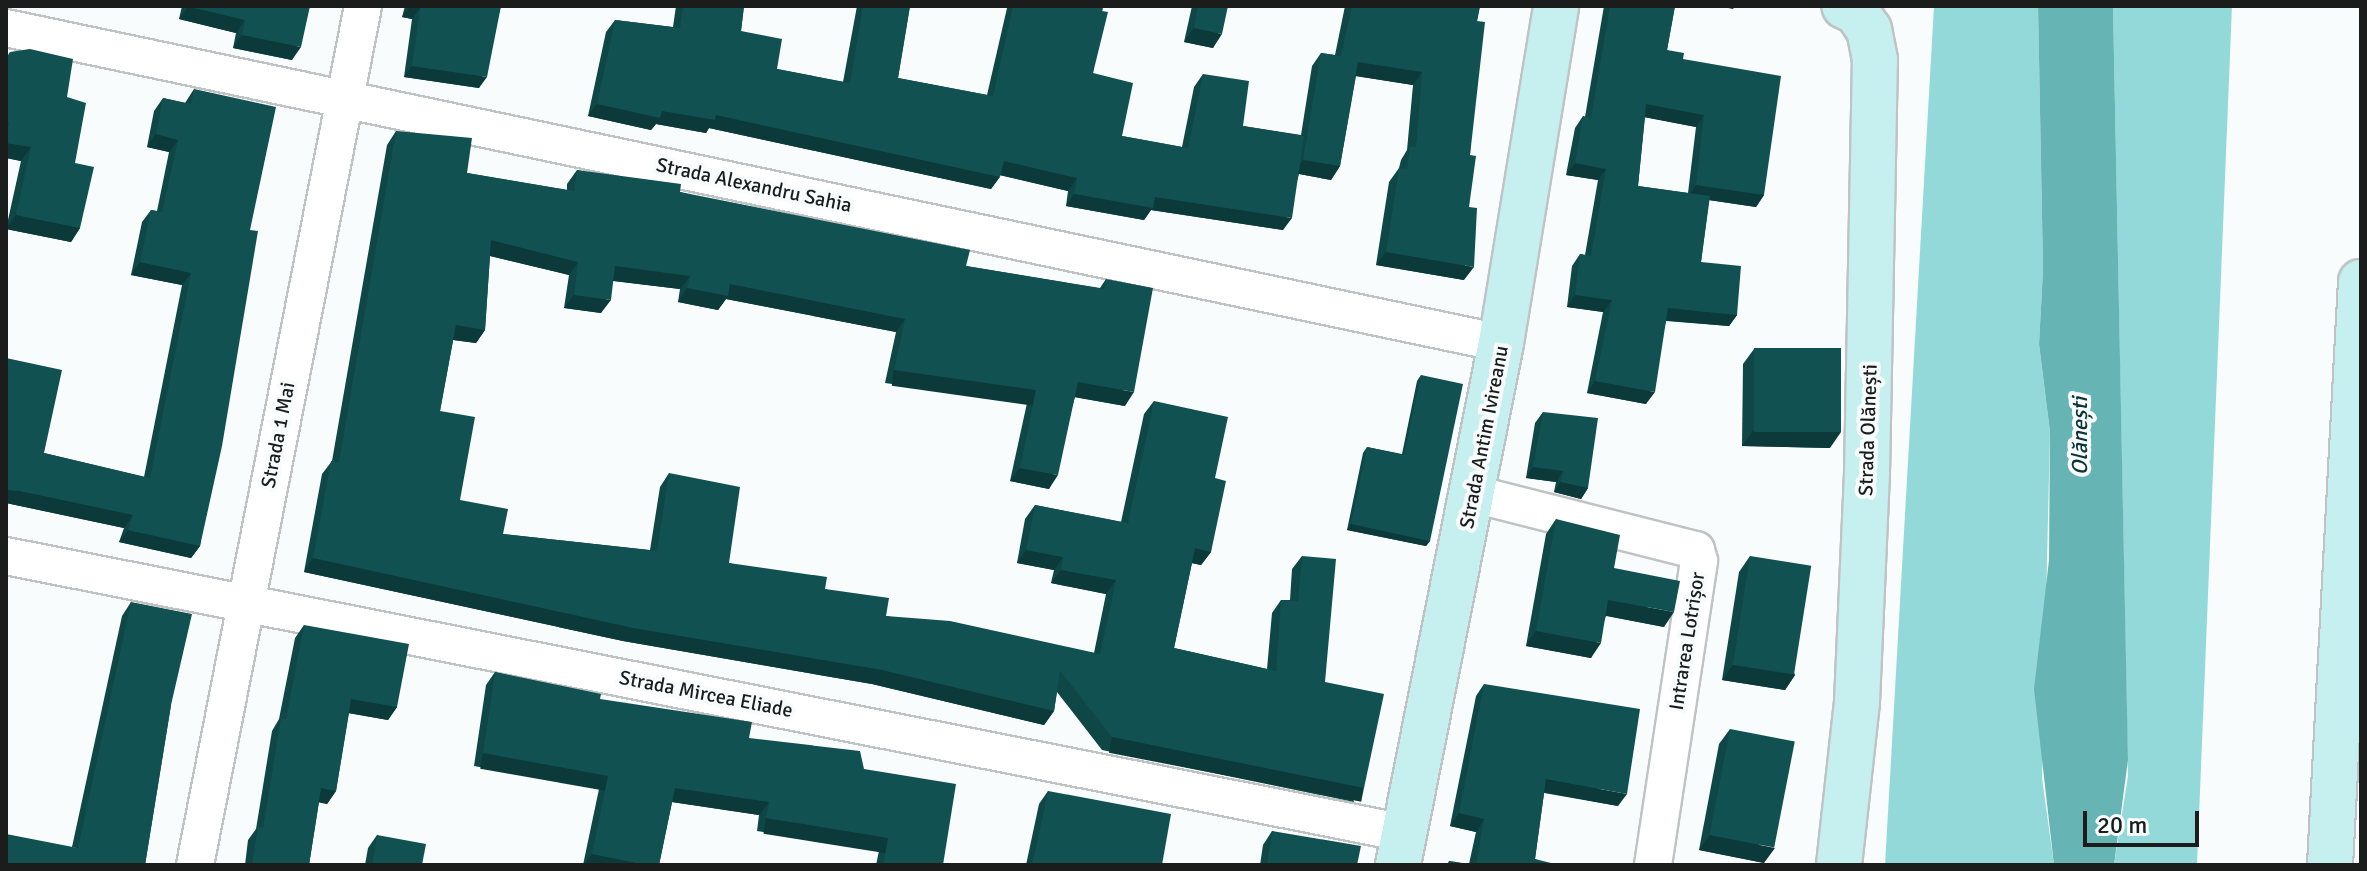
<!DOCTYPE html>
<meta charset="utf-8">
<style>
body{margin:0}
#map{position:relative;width:2367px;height:871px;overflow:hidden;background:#f8fcfc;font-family:Signika,sans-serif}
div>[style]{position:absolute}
.green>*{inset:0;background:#93d9d9}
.water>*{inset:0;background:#67b4b5}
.roads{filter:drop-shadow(2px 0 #bfc3c3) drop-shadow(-2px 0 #bfc3c3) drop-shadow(0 2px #bfc3c3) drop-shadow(0 -2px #bfc3c3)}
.street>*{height:36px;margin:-18px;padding:0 18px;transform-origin:18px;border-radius:18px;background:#fff}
.secondary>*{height:44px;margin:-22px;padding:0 22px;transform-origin:22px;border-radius:22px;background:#c6eff0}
.wall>*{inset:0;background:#0f4646}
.shaded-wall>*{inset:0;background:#0c3939;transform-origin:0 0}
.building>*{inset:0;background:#115151;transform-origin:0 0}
span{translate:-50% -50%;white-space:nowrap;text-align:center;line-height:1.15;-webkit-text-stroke:8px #f8fcfc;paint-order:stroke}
.street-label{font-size:20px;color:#1b1d1d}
.water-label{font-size:22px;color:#0d3434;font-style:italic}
.frame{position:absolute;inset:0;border:8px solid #1b1d1d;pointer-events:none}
.scale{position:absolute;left:2083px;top:811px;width:116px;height:36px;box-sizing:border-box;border:4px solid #1b1d1d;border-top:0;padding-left:10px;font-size:24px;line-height:28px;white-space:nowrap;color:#1b1d1d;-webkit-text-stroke:6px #f8fcfc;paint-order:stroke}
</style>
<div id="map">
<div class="green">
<i style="clip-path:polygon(1934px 6px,2038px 6px,2043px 270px,2039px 344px,2050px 432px,2042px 778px,2054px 865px,1885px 865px)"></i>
<i style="clip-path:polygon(2113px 6px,2232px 6px,2197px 865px,2114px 865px,2128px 776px)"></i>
</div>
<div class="water">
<i style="clip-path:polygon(2038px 6px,2113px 6px,2128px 760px,2114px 865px,2054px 865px,2034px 689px,2049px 560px,2050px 432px,2039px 344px,2043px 270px)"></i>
</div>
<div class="roads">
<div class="street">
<i style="left:6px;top:28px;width:1528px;rotate:11.9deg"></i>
<i style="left:1474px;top:494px;width:229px;rotate:14.2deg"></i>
<i style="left:1696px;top:550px;width:11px;rotate:75deg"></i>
<i style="left:1699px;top:561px;width:307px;rotate:98.6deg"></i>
<i style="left:6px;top:556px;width:1426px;rotate:11.2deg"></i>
<i style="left:195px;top:865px;width:875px;rotate:-78.93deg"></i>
</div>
<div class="secondary">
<i style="left:1398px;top:865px;width:532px;rotate:-78.84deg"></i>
<i style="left:1501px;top:343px;width:341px;rotate:-80.7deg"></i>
<i style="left:1839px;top:865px;width:164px;rotate:-83.7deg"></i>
<i style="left:1857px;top:702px;width:229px;rotate:-87.5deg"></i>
<i style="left:1867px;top:473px;width:413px;rotate:-88.9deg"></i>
<i style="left:1875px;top:60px;width:31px;rotate:-101deg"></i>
<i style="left:1869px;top:30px;width:22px;rotate:-124deg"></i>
<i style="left:1857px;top:12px;width:14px;rotate:-155deg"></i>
<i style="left:2330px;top:865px;width:584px;rotate:-86.96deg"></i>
</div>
</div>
<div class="wall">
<i style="clip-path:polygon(182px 6px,310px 6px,292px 60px,233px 48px,236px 33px,179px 19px)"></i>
<i style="clip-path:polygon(405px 6px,501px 6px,479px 88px,404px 77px,412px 19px,402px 17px)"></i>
<i style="clip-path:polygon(676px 6px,744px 6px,741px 31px,777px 69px,843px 82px,857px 6px,910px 6px,898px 78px,987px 95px,1007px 8px,1009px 6px,1103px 6px,1093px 73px,1122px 136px,1182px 147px,1194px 87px,1203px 74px,1243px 126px,1301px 135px,1312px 66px,1321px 53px,1335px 55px,1345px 6px,1480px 6px,1477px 21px,1470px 155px,1469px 207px,1464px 280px,1376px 265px,1389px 182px,1399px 168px,1401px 160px,1407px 150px,1413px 85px,1356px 76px,1340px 166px,1331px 180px,1299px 174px,1283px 230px,1151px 210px,1144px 220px,1066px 206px,1068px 191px,1000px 175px,991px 189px,709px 128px,706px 133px,656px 124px,651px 130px,588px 116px,606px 32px,615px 20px,673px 27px)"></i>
<i style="clip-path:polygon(1192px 6px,1228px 6px,1213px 48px,1184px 42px)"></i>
<i style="clip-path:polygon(evenodd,1604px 6px,1675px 6px,1667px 50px,1683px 59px,1764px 195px,1756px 207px,1709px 200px,1701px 262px,1737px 315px,1729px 326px,1666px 321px,1646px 404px,1587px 393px,1603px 312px,1567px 307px,1572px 266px,1580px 254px,1585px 255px,1598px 180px,1566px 175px,1575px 128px,1583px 116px,1585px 117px,1604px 6px,1645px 117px,1696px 127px,1688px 193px,1638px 186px,1645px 117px)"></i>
<i style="clip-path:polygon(6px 58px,75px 163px,80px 228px,71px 242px,6px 229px,21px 161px,6px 158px)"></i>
<i style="clip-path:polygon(194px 89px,250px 230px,200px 546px,191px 558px,119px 542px,124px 528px,6px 503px,6px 358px,44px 453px,144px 477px,182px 285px,131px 275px,142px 222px,151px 210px,157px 211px,169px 152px,147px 147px,154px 111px,163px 98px,185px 103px)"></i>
<i style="clip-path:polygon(396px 131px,467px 173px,567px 190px,567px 184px,577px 170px,680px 192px,966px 266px,1100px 288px,1106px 279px,1125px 406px,1075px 397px,1049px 489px,1010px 481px,1027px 403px,885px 383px,896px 332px,726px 299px,718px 310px,678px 302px,680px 289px,613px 281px,601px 313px,564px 308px,569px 275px,490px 256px,485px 330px,476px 343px,453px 340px,440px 411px,460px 500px,503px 534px,650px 550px,660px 487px,669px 473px,729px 563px,825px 589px,886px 616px,1094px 653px,1106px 594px,1051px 583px,1054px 570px,1017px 563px,1025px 519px,1035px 505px,1121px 522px,1144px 414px,1154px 401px,1215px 478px,1211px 552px,1201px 565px,1192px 563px,1174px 648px,1267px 669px,1272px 613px,1281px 600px,1290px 600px,1292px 569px,1302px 556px,1325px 682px,1354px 802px,1102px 750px,1057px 692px,1054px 711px,1044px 725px,872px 684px,623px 641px,304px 572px,322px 474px,332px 461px,387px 145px)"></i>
<i style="clip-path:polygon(1754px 349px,1830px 448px,1742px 446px,1743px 364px)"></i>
<i style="clip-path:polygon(1421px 375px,1430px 541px,1426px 546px,1347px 530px,1363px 453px,1367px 447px,1402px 454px,1417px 381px)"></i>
<i style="clip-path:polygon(1543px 412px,1588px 488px,1581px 499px,1554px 492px,1556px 482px,1526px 478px,1535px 423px)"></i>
<i style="clip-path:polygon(1556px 519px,1614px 568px,1664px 627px,1606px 616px,1591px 658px,1526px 646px,1546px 534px)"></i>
<i style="clip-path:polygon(1750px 556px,1795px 675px,1785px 690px,1722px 680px,1739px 572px)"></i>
<i style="clip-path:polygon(131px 602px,171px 705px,145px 865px,72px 847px,122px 616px)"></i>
<i style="clip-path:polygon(304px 625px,397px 707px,388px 720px,349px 713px,336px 791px,327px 804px,319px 802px,309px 865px,245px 865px,248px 840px,256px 829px,272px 731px,279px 719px,295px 638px)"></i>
<i style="clip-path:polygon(495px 672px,864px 769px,943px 865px,876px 865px,879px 851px,757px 831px,759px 815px,672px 802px,659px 865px,583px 865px,599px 789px,474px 766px,486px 685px)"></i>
<i style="clip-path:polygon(1484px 684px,1618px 806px,1544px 793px,1535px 859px,1550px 865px,1447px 865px,1449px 861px,1469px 864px,1476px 832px,1450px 826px,1476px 696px)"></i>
<i style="clip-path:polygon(1730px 729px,1764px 863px,1699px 850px,1719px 744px)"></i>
<i style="clip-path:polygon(1048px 791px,1162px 865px,1026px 865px,1039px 804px)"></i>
<i style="clip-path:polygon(1272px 831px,1357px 865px,1260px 865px,1263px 845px)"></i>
<i style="clip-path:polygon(377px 835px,422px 865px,365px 865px,368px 848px)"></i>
</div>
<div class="shaded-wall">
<i style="clip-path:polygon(410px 6px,420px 8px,412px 19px,402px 17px)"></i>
<i style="clip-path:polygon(1719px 6px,1735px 6px,1733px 9px)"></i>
<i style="clip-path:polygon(188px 7px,245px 20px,236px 33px,179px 19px)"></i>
<i style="clip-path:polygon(1194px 28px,1222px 34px,1213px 48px,1184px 42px)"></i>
<i style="clip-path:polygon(242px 35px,301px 47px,292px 60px,233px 48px)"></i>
<i style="clip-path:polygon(1358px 62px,1422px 72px,1413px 85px,1349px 75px)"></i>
<i style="clip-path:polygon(412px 66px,487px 77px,479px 88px,404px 77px)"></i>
<i style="clip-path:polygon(597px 104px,662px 111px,716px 115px,1000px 177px,991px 189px,709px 128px,706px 133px,656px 124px,651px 130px,588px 116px)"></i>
<i style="clip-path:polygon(1646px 104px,1704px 115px,1696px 127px,1638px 116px)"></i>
<i style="clip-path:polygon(156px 134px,178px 140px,169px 152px,147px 147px)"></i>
<i style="clip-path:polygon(6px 143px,31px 147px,21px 161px,6px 158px)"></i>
<i style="clip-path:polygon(1303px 160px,1340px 166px,1331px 180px,1294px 173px)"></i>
<i style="clip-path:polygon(1004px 161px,1077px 178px,1068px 191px,995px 174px)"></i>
<i style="clip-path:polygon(1575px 163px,1606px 169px,1598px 180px,1566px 175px)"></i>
<i style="clip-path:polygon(1696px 185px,1764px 195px,1756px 207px,1688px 197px)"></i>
<i style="clip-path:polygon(1074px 194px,1155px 197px,1292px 218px,1283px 230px,1151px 210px,1144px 220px,1066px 206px)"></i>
<i style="clip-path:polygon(16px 215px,80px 228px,71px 242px,6px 229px)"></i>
<i style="clip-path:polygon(491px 240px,578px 262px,569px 275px,482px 254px)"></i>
<i style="clip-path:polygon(1386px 252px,1474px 267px,1464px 280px,1376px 265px)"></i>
<i style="clip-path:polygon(140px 262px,191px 273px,182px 285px,131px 275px)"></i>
<i style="clip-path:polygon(615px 266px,690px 276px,680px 289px,606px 280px)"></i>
<i style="clip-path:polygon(730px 284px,905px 319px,896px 332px,726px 299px,718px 310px,678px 302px,687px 288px)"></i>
<i style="clip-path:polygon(574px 295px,611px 300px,601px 313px,564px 308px)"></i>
<i style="clip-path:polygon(1575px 295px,1612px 300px,1603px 312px,1567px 307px)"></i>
<i style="clip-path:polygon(1668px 308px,1737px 315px,1729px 326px,1660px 320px)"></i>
<i style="clip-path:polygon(456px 325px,485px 330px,476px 343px,446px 339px)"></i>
<i style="left:894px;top:370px;width:143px;height:16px;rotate:8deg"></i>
<i style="clip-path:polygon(1595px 381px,1655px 392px,1646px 404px,1587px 393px)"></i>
<i style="clip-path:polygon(1078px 382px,1134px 392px,1125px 406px,1068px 396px)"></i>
<i style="clip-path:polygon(1753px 431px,1841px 432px,1830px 448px,1742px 446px)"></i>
<i style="clip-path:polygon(1533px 467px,1563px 471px,1556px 482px,1526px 478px)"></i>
<i style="clip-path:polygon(1020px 468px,1058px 475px,1049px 489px,1010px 481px)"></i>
<i style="clip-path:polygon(1561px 482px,1588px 488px,1581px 499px,1554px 492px)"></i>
<i style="clip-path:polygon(6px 490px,20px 491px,133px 515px,124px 528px,6px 503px)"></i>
<i style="clip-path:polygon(1351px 524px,1430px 541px,1426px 546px,1347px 530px)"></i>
<i style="clip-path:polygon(128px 530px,200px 546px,191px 558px,119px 542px)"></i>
<i style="clip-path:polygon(1195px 548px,1211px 552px,1201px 565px,1186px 562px)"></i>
<i style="clip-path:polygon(1026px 550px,1063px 557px,1054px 570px,1017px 563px)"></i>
<i style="clip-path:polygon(313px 558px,882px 670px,1054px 711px,1044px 725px,872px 684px,623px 641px,304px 572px)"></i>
<i style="clip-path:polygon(1061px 570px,1116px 580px,1106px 594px,1051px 583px)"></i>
<i style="clip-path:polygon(1608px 600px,1674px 612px,1664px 627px,1598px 614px)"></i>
<i style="clip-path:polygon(1536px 631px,1601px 643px,1591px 658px,1526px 646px)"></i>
<i style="clip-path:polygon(1733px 665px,1795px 675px,1785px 690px,1722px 680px)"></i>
<i style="clip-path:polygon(351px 699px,397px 707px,388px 720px,342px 712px)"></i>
<i style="left:1112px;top:737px;width:257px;height:16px;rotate:11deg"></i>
<i style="left:483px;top:753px;width:127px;height:16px;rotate:10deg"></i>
<i style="clip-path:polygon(1546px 779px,1627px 794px,1618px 806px,1538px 791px)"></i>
<i style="clip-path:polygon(321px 788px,336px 791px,327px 804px,312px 801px)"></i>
<i style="clip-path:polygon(675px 788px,769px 802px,759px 815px,665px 801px)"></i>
<i style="clip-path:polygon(1459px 813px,1484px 819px,1476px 832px,1450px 826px)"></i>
<i style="left:766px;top:818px;width:124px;height:16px;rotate:9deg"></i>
<i style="clip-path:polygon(1710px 835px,1775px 848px,1764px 863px,1699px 850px)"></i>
<i style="clip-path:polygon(592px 854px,646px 865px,584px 865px)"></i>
</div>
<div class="building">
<i style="clip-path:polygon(188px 6px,310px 6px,301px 47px,242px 35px,245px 20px)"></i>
<i style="clip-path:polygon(410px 6px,501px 6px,487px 77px,412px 66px,420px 8px)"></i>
<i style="clip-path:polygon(683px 6px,744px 6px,741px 31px,782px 39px,777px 69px,850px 83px,863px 6px,910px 6px,898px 78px,993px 96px,1013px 6px,1103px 6px,1102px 11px,1108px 12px,1093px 73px,1133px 83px,1122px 136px,1188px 148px,1203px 74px,1249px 81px,1243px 126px,1304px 136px,1292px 218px,1155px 197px,1153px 208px,1074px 194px,1077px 178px,1004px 161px,1000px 177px,716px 115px,715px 120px,662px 111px,660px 118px,597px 104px,615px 20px,680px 28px)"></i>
<i style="clip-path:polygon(1198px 6px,1228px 6px,1222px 34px,1194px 28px)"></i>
<i style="clip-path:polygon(1352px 6px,1480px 6px,1477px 21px,1485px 22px,1470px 155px,1476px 156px,1469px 207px,1477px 208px,1474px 267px,1386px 252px,1399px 168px,1407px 169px,1410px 147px,1416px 147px,1422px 72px,1358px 62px,1340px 166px,1303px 160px,1321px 53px,1341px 56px)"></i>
<i style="clip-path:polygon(1610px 6px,1675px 6px,1667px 50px,1684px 53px,1683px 59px,1781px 76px,1764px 195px,1696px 185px,1704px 115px,1646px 104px,1638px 186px,1710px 196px,1701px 262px,1741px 266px,1737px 315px,1668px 308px,1655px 392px,1595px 381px,1612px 300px,1575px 295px,1580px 254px,1591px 256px,1606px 169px,1575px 163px,1583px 116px,1591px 118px)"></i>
<i style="clip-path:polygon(30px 49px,73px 59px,67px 97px,86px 103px,75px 163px,94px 167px,80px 228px,16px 215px,31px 147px,6px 143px,6px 136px,9px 122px,6px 122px,6px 58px,10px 52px)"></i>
<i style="clip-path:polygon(194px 89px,276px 107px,250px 230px,258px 231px,222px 446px,200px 546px,128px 530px,133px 515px,20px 491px,6px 490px,6px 358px,62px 370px,44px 453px,150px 478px,191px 273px,140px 262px,151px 210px,162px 212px,178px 140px,156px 134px,163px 98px,191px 104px)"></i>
<i style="clip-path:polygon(396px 131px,472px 138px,467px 173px,574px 191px,577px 170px,681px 184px,680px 192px,970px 250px,966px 266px,1104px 289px,1106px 279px,1153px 288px,1134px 392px,1078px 382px,1058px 475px,1020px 468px,1036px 390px,894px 370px,905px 319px,730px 284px,728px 296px,687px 288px,690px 276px,615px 266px,611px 300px,574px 295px,578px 262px,491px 240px,485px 330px,456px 325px,440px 411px,475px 417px,460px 500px,508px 509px,503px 534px,657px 551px,669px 473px,740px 487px,729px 563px,827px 577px,825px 589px,889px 598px,886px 616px,950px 621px,1100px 654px,1116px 580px,1061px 570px,1063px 557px,1026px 550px,1035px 505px,1128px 523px,1154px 401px,1228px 417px,1215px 478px,1226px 481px,1211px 552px,1195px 548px,1174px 648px,1276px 671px,1281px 600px,1298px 601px,1302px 556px,1336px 559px,1325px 682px,1384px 694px,1364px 788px,1112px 737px,1060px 671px,1054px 711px,882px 670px,633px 628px,313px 558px,331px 461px,339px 462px)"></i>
<i style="left:1841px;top:348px;width:84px;height:87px;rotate:90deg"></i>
<i style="clip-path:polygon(1421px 375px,1463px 384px,1430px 541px,1351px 524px,1367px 447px,1404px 455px)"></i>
<i style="clip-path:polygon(1543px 412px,1598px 418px,1588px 488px,1561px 482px,1563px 471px,1533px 467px)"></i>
<i style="clip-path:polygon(1556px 519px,1620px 535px,1614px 568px,1680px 581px,1674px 612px,1608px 600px,1601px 643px,1536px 631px)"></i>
<i style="left:1750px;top:556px;width:62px;height:110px;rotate:9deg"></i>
<i style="clip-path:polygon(131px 602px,192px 614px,171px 705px,145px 865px,6px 865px,6px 834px,78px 848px)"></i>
<i style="clip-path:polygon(304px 625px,409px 644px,397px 707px,351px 699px,336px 791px,321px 788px,309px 865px,252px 865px,258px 827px,263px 828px,281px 718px,286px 719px)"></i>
<i style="clip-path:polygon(495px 672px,601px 694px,600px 699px,752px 722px,749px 738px,860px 751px,864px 769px,956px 784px,943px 865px,883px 865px,888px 838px,766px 818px,769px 802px,675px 788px,659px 865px,646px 865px,592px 854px,608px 776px,483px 753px)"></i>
<i style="clip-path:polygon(1484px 684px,1640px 709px,1627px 794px,1546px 779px,1535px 859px,1551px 863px,1550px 865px,1476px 865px,1484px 819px,1459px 813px)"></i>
<i style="left:1730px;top:729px;width:66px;height:108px;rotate:11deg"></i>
<i style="clip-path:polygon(1048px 791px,1171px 814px,1162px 865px,1032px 865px)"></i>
<i style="clip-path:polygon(1272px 831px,1361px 846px,1357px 865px,1267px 865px)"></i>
<i style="clip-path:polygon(377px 835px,426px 844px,422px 865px,372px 865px)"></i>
<i style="clip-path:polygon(1449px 861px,1472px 865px,1449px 865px)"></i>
</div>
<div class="street-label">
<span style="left:754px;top:185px;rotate:12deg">Strada Alexandru Sahia</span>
<span style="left:1868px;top:430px;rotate:-88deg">Strada Olănești</span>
<span style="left:278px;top:435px;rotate:-79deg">Strada 1 Mai</span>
<span style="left:1484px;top:437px;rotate:-79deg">Strada Antim Ivireanu</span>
<span style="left:1687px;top:641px;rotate:-81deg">Intrarea Lotrișor</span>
<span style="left:706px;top:694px;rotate:11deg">Strada Mircea Eliade</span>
</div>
<div class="water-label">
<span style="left:2080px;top:436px;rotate:-90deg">Olănești</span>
</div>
<div class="frame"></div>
<div class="scale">20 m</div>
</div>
